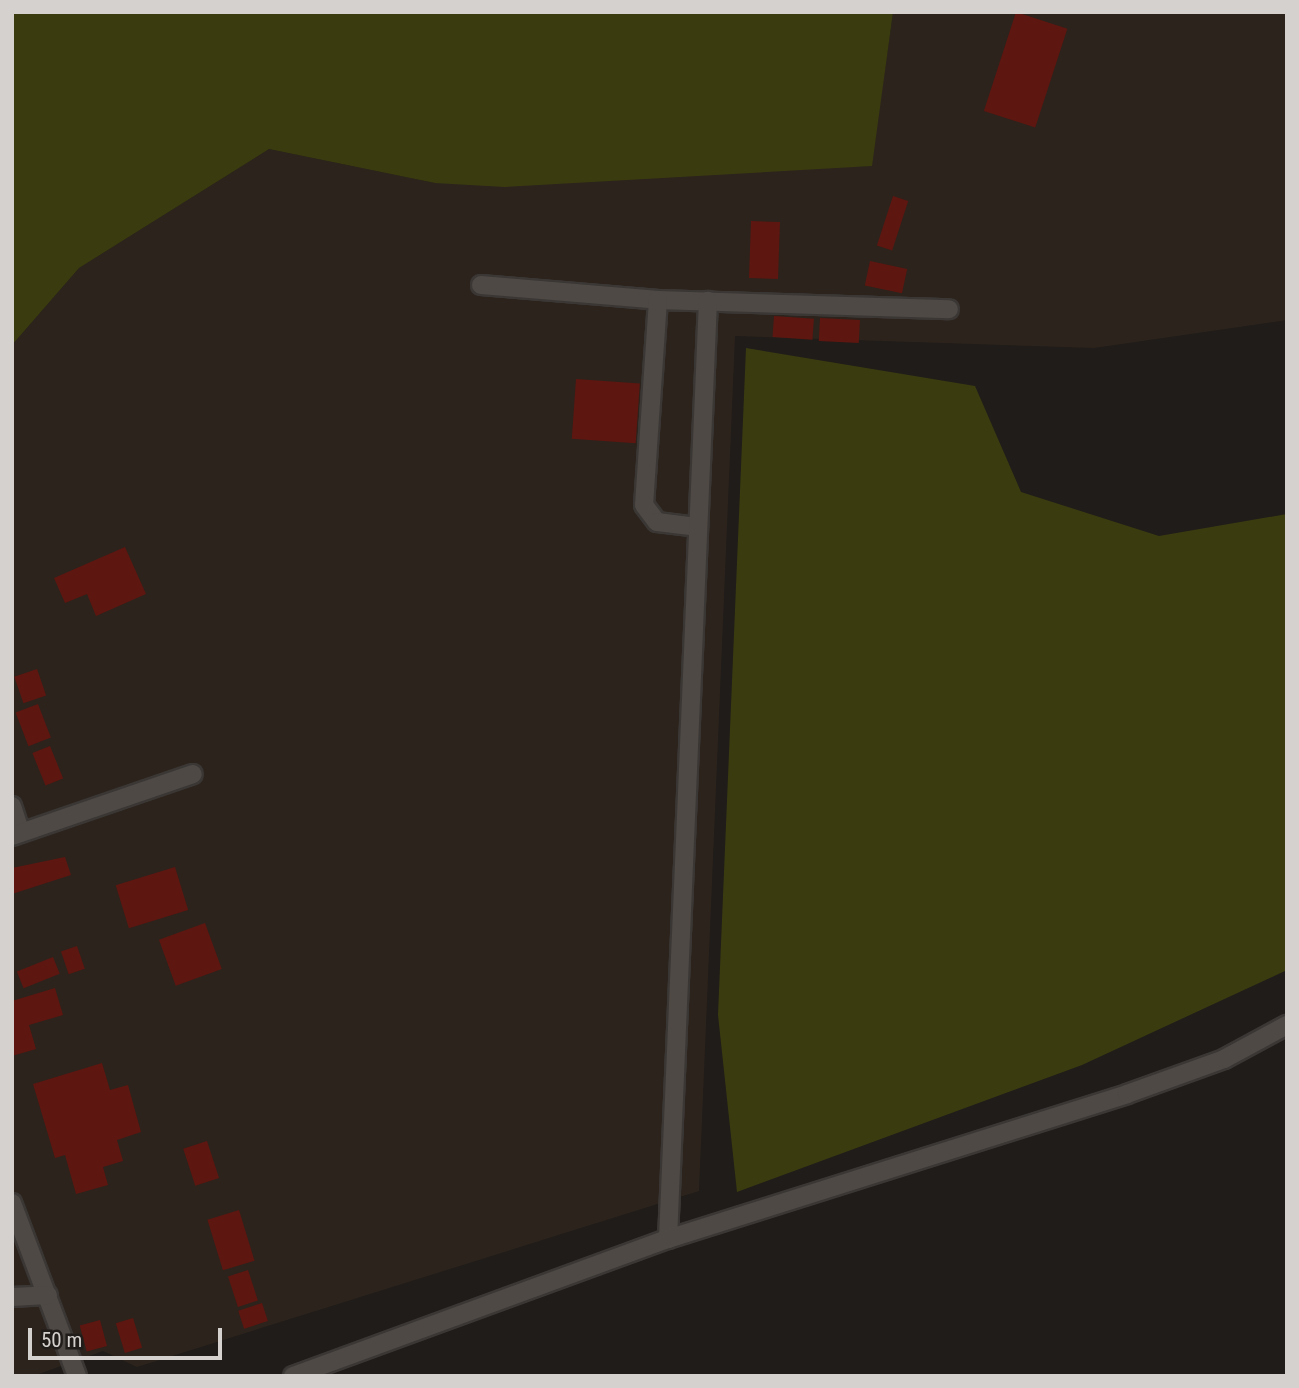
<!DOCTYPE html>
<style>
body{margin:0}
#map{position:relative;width:1299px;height:1388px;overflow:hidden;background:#201c19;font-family:"Roboto Condensed",sans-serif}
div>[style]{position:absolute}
.built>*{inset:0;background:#2c231c}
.water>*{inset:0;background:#3a3c10}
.building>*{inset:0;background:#5e1610;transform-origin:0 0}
.roads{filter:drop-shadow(2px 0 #3a3735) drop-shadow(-2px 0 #3a3735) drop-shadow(0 2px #3a3735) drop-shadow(0 -2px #3a3735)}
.minor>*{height:18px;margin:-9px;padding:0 9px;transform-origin:9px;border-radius:9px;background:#4e4945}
span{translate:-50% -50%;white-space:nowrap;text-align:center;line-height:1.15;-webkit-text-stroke:5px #201c19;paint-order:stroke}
.frame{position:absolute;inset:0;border:14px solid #d4d1cf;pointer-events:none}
.scale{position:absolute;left:28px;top:1328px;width:194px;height:32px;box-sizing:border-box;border:4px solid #d4d1cf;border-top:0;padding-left:9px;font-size:21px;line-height:24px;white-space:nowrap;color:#d4d1cf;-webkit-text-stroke:5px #201c19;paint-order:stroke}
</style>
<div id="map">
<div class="built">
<i style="clip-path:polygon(893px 12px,1287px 12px,1287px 320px,1094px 348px,735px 336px,699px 1191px,137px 1367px,103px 1351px,33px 1376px,12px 1376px,12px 345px,79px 268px,269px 149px,435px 183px,871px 166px)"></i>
</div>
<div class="water">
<i style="clip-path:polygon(12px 12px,893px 12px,872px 166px,505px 187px,435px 183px,269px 149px,79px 268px,12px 345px)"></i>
<i style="clip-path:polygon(746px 348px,975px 386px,1021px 492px,1159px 536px,1287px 514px,1287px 970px,1082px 1065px,737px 1192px,718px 1015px)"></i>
</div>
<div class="building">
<i style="left:1016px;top:12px;width:54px;height:104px;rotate:18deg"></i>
<i style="left:893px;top:196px;width:16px;height:52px;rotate:18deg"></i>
<i style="left:751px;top:221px;width:29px;height:57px;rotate:2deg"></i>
<i style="left:870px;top:261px;width:38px;height:25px;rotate:12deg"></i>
<i style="left:774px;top:316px;width:40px;height:21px;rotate:4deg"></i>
<i style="left:820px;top:318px;width:40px;height:23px;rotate:3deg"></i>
<i style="left:576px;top:379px;width:64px;height:60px;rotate:4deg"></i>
<i style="clip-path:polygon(125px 547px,146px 594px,96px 616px,87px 594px,65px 603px,54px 578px)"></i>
<i style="left:37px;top:669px;width:28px;height:24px;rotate:71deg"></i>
<i style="left:38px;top:704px;width:36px;height:24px;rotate:69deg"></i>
<i style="left:50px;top:746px;width:35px;height:19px;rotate:68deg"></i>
<i style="clip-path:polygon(65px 857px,71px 875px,12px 894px,12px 868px)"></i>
<i style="left:175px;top:867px;width:45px;height:62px;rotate:73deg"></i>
<i style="left:205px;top:923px;width:49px;height:49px;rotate:70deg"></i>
<i style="left:77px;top:946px;width:24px;height:17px;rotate:71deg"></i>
<i style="left:53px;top:957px;width:18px;height:39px;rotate:68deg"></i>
<i style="clip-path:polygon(55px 988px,63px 1015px,29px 1025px,36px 1049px,12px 1056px,12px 1001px)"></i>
<i style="clip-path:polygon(102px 1063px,110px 1090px,128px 1085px,141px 1132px,117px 1140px,123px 1161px,103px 1167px,108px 1185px,76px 1194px,65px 1155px,55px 1158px,33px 1084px)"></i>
<i style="left:207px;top:1141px;width:39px;height:25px;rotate:72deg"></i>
<i style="left:239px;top:1210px;width:53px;height:33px;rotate:73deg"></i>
<i style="left:248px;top:1270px;width:32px;height:21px;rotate:72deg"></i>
<i style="left:262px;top:1303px;width:19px;height:25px;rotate:72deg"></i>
<i style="left:133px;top:1318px;width:31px;height:18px;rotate:73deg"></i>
<i style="left:100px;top:1320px;width:27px;height:21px;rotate:75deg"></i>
</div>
<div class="roads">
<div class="minor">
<i style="left:481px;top:285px;width:178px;rotate:4.8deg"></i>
<i style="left:658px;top:300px;width:291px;rotate:1.8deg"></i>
<i style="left:658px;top:300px;width:205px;rotate:93.9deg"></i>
<i style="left:644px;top:505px;width:21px;rotate:53deg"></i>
<i style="left:657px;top:522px;width:38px;rotate:7deg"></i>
<i style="left:12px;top:806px;width:28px;rotate:72deg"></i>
<i style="left:12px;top:836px;width:191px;rotate:-18.9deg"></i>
<i style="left:12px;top:1203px;width:185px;rotate:69.4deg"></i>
<i style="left:668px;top:1239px;width:939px;rotate:-87.56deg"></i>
<i style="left:12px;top:1297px;width:36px;rotate:-3deg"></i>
<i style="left:293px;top:1376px;width:399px;rotate:-20.1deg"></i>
<i style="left:668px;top:1239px;width:481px;rotate:-17.5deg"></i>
<i style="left:1127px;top:1094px;width:103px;rotate:-19.8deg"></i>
<i style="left:1224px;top:1059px;width:72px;rotate:-28.4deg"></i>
</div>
</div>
<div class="frame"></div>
<div class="scale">50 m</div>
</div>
